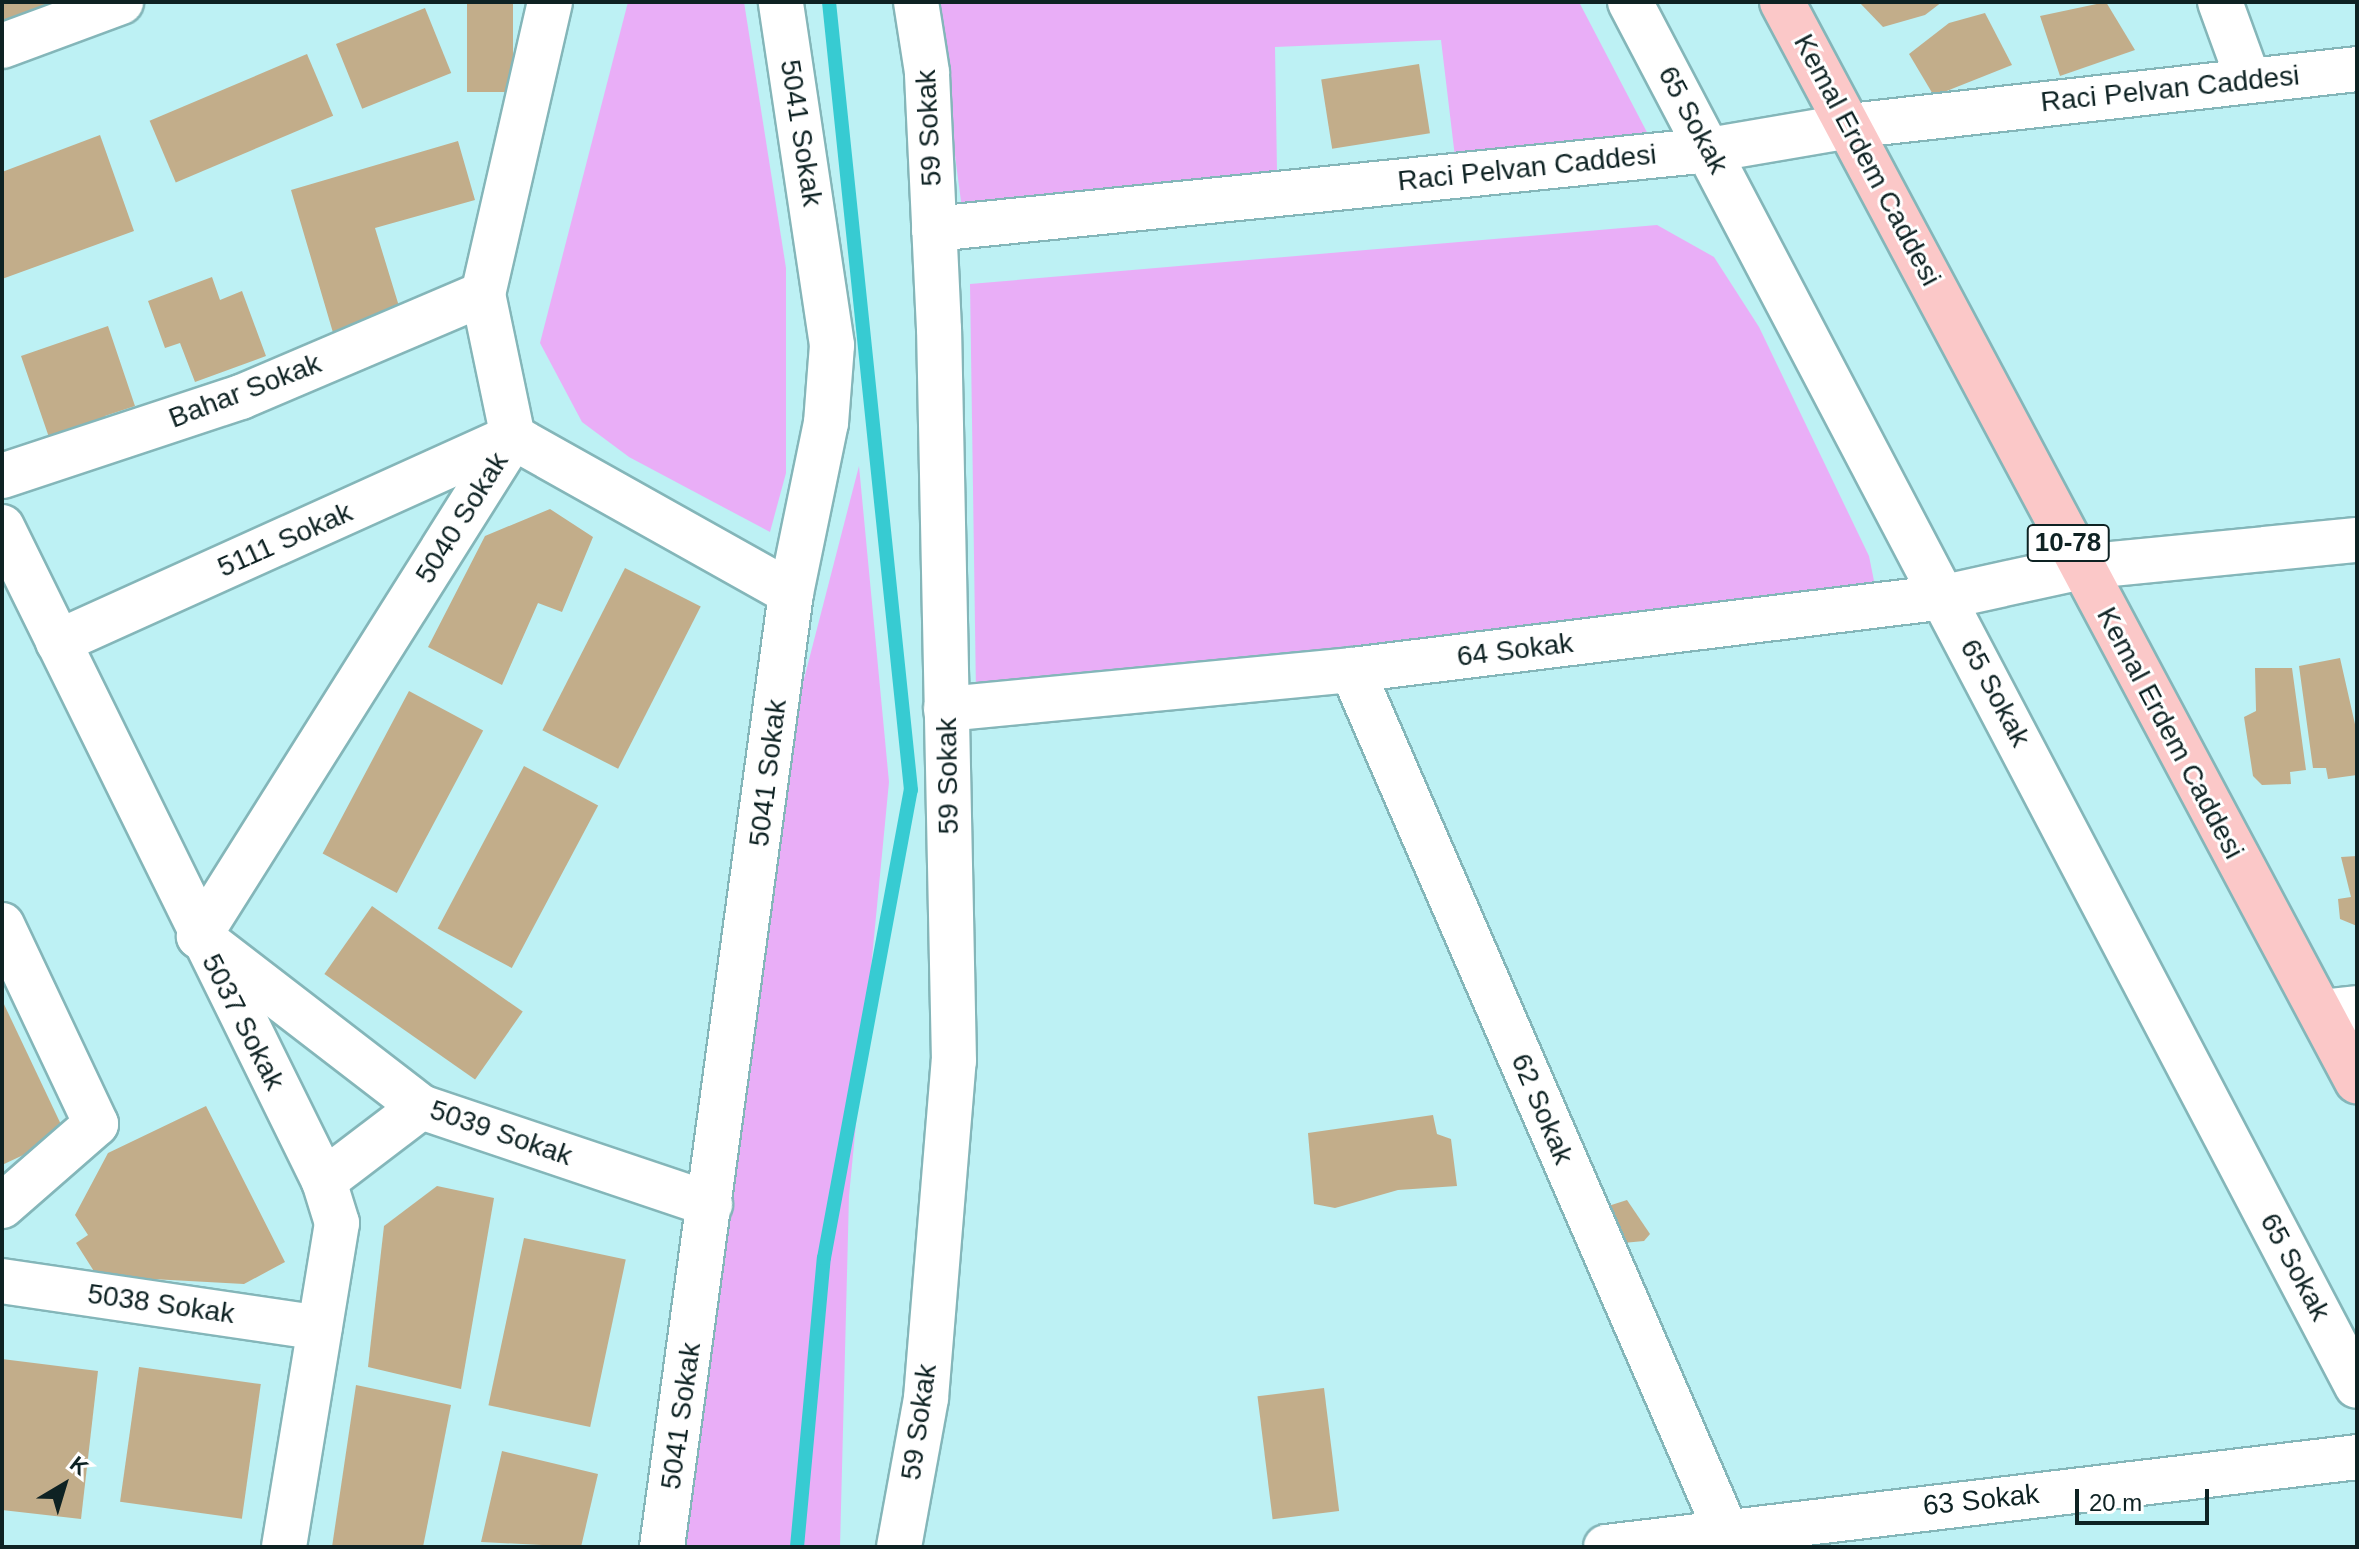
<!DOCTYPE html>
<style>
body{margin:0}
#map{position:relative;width:2359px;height:1549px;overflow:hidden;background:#bdf1f4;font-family:Helvetica,sans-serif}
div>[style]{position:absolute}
.green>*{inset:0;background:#e9aef7}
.stream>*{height:14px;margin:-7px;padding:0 7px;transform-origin:7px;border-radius:7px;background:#37cbd2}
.building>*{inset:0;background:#c2ad8a;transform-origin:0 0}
.roads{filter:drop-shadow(2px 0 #84b6b9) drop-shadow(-2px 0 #84b6b9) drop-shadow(0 2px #84b6b9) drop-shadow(0 -2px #84b6b9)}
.minor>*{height:44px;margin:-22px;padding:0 22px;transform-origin:22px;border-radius:22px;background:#fff}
.major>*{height:44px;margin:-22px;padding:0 22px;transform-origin:22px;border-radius:22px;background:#fbc8c8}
span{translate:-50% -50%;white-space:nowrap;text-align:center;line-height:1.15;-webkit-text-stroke:6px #fff;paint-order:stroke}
.shield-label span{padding:2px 6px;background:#fff;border:2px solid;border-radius:6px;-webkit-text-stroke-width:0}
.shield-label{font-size:26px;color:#0e2223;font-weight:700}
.street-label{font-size:28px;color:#0e2223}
.frame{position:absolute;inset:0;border:4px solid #0e2223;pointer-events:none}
.north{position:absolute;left:24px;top:1445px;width:80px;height:80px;-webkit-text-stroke:6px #fff;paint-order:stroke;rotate:38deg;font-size:22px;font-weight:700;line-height:32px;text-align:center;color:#0e2223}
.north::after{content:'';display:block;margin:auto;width:28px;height:36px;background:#0e2223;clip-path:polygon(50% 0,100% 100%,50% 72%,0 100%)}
.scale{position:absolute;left:2075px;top:1489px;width:134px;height:36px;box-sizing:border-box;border:4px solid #0e2223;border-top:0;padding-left:10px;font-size:24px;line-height:28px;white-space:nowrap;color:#0e2223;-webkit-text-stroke:6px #fff;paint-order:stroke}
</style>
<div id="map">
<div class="green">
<i style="clip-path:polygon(628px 2px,744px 2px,786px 268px,786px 473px,770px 532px,629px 457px,582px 422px,540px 343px)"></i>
<i style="clip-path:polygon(935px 2px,1579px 2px,1650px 138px,1455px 157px,1441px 40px,1275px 47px,1277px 171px,962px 209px)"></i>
<i style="clip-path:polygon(1657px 225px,1714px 257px,1759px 327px,1869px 556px,1875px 586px,976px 693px,970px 284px)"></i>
<i style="clip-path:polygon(859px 466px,889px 782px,849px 1196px,840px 1547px,681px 1547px,796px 710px)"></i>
</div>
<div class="stream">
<i style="left:797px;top:1547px;width:290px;rotate:-84.7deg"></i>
<i style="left:824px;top:1258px;width:476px;rotate:-79.5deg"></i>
<i style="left:911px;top:790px;width:792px;rotate:-95.94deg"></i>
</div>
<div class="building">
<i style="clip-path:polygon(2px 2px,51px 2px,56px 16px,2px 34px)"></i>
<i style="left:467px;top:2px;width:46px;height:90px"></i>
<i style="clip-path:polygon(1859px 2px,1942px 2px,1925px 15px,1883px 27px)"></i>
<i style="clip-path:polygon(2106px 2px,2135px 50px,2060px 76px,2040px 16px)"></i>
<i style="left:425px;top:8px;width:70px;height:96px;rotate:68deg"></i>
<i style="clip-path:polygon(1985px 13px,2012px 65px,1934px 96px,1909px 54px,1949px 23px)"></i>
<i style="left:307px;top:54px;width:67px;height:171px;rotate:67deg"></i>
<i style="left:1419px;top:64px;width:70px;height:99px;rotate:81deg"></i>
<i style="clip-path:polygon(100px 135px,134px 231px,2px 279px,2px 172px)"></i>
<i style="clip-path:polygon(458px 141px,475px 200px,375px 228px,402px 316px,334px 336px,291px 190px)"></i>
<i style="clip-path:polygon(212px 277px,220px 300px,242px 291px,266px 356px,195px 382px,180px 343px,165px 348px,148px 301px)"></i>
<i style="clip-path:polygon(108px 326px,135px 406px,105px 416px,110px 430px,53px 449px,21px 356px)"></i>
<i style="clip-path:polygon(550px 509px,593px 537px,562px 612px,538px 603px,502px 685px,428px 647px,485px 536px)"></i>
<i style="left:625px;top:568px;width:85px;height:182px;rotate:27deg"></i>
<i style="clip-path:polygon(2340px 658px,2357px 733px,2357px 775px,2328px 779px,2326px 768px,2313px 768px,2299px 666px)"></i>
<i style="clip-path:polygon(2255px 668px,2292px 668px,2306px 770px,2290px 772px,2291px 784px,2262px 785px,2253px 776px,2244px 717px,2256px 711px)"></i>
<i style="left:409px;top:691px;width:84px;height:184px;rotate:28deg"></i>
<i style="left:524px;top:766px;width:84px;height:184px;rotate:28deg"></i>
<i style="clip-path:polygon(2357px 856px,2357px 926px,2340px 919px,2338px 899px,2351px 897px,2341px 857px)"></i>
<i style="left:372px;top:906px;width:184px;height:83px;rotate:35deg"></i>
<i style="clip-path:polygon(2px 1000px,66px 1135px,2px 1165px)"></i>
<i style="clip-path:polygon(206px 1106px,285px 1262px,244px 1284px,97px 1276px,76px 1243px,88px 1235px,75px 1215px,108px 1153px)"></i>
<i style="clip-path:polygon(1433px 1115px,1437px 1134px,1451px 1139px,1457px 1186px,1398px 1190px,1335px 1208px,1314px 1204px,1308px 1133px)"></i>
<i style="clip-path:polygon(437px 1186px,494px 1198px,461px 1389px,368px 1367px,384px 1226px)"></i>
<i style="clip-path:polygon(1627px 1200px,1650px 1234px,1644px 1241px,1623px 1243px,1602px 1208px)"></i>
<i style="left:524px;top:1238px;width:104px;height:171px;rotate:12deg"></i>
<i style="clip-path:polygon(2px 1359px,98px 1371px,81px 1519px,2px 1510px)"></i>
<i style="left:139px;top:1367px;width:123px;height:136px;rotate:8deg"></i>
<i style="clip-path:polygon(356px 1385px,451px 1405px,423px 1547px,332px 1547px)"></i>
<i style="left:1324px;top:1388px;width:124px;height:67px;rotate:83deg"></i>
<i style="clip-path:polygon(502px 1451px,598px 1474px,581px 1547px,481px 1542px)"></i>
</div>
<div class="roads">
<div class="minor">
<i style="left:550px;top:2px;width:300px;rotate:102.9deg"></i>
<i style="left:483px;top:294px;width:146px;rotate:78.2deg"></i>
<i style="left:513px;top:437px;width:590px;rotate:122.18deg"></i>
<i style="left:199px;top:936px;width:280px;rotate:37.6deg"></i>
<i style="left:421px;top:1107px;width:305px;rotate:18.6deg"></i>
<i style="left:1630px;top:2px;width:1563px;rotate:62.29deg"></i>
<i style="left:2220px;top:2px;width:82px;rotate:70deg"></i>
<i style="left:2px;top:46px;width:127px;rotate:-20.3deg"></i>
<i style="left:934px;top:229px;width:779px;rotate:-5.82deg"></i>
<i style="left:1709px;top:150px;width:143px;rotate:-9.7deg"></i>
<i style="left:1850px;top:126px;width:510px;rotate:-6.41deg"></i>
<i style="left:2px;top:476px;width:252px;rotate:-18.3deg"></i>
<i style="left:241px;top:397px;width:263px;rotate:-23.1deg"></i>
<i style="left:2px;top:527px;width:729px;rotate:63.79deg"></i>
<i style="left:324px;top:1181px;width:44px;rotate:72.8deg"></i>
<i style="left:337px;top:1223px;width:328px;rotate:99.3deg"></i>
<i style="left:58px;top:642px;width:499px;rotate:-24.3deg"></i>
<i style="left:513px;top:437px;width:319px;rotate:29.3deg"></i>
<i style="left:1352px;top:670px;width:956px;rotate:66.52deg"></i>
<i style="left:946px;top:709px;width:408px;rotate:-5.5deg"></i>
<i style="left:1352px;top:670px;width:597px;rotate:-7.02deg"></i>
<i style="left:1945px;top:597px;width:139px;rotate:-12.4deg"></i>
<i style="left:2081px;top:567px;width:277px;rotate:-5.6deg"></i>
<i style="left:2px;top:925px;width:220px;rotate:64.7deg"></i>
<i style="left:96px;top:1124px;width:125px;rotate:138.9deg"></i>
<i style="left:2321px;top:1012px;width:36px;rotate:-6deg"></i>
<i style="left:324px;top:1181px;width:122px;rotate:-37.3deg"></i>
<i style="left:2px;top:1281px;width:321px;rotate:8.4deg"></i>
<i style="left:662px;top:1547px;width:963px;rotate:-82.3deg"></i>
<i style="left:791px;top:593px;width:174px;rotate:-78.4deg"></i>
<i style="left:826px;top:423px;width:78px;rotate:-85.6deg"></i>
<i style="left:832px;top:345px;width:347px;rotate:-98.5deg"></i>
<i style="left:899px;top:1547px;width:151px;rotate:-79.7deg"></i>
<i style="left:926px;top:1398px;width:338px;rotate:-85.3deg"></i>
<i style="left:954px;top:1061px;width:732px;rotate:-91.17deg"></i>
<i style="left:939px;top:329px;width:257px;rotate:-92.7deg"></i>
<i style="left:927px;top:72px;width:71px;rotate:-98.9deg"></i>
<i style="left:1606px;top:1547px;width:756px;rotate:-6.83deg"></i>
</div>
<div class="major">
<i style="left:1782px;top:2px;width:1223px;rotate:61.95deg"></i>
</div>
</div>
<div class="shield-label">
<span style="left:2068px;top:543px">10-78</span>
</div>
<div class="street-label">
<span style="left:2170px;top:89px;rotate:-6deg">Raci Pelvan Caddesi</span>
<span style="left:1693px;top:120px;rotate:62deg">65 Sokak</span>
<span style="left:929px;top:128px;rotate:-93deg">59 Sokak</span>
<span style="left:801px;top:133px;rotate:81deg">5041 Sokak</span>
<span style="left:1867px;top:160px;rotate:62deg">Kemal Erdem Caddesi</span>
<span style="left:1527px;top:168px;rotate:-6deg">Raci Pelvan Caddesi</span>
<span style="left:245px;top:391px;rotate:-21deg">Bahar Sokak</span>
<span style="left:462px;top:518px;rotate:-58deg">5040 Sokak</span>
<span style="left:285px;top:540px;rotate:-24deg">5111 Sokak</span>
<span style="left:1515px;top:650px;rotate:-7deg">64 Sokak</span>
<span style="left:1995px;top:693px;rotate:62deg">65 Sokak</span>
<span style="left:2170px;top:733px;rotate:62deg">Kemal Erdem Caddesi</span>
<span style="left:768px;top:773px;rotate:-83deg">5041 Sokak</span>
<span style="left:948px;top:776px;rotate:-91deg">59 Sokak</span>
<span style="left:243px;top:1022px;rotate:63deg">5037 Sokak</span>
<span style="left:1542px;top:1109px;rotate:67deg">62 Sokak</span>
<span style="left:501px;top:1133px;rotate:19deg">5039 Sokak</span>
<span style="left:2295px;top:1267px;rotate:62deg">65 Sokak</span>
<span style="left:161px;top:1304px;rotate:8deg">5038 Sokak</span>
<span style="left:681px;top:1416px;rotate:-82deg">5041 Sokak</span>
<span style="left:919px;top:1422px;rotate:-82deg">59 Sokak</span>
<span style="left:1981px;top:1500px;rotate:-6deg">63 Sokak</span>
</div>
<div class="frame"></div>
<div class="north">K</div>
<div class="scale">20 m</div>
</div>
